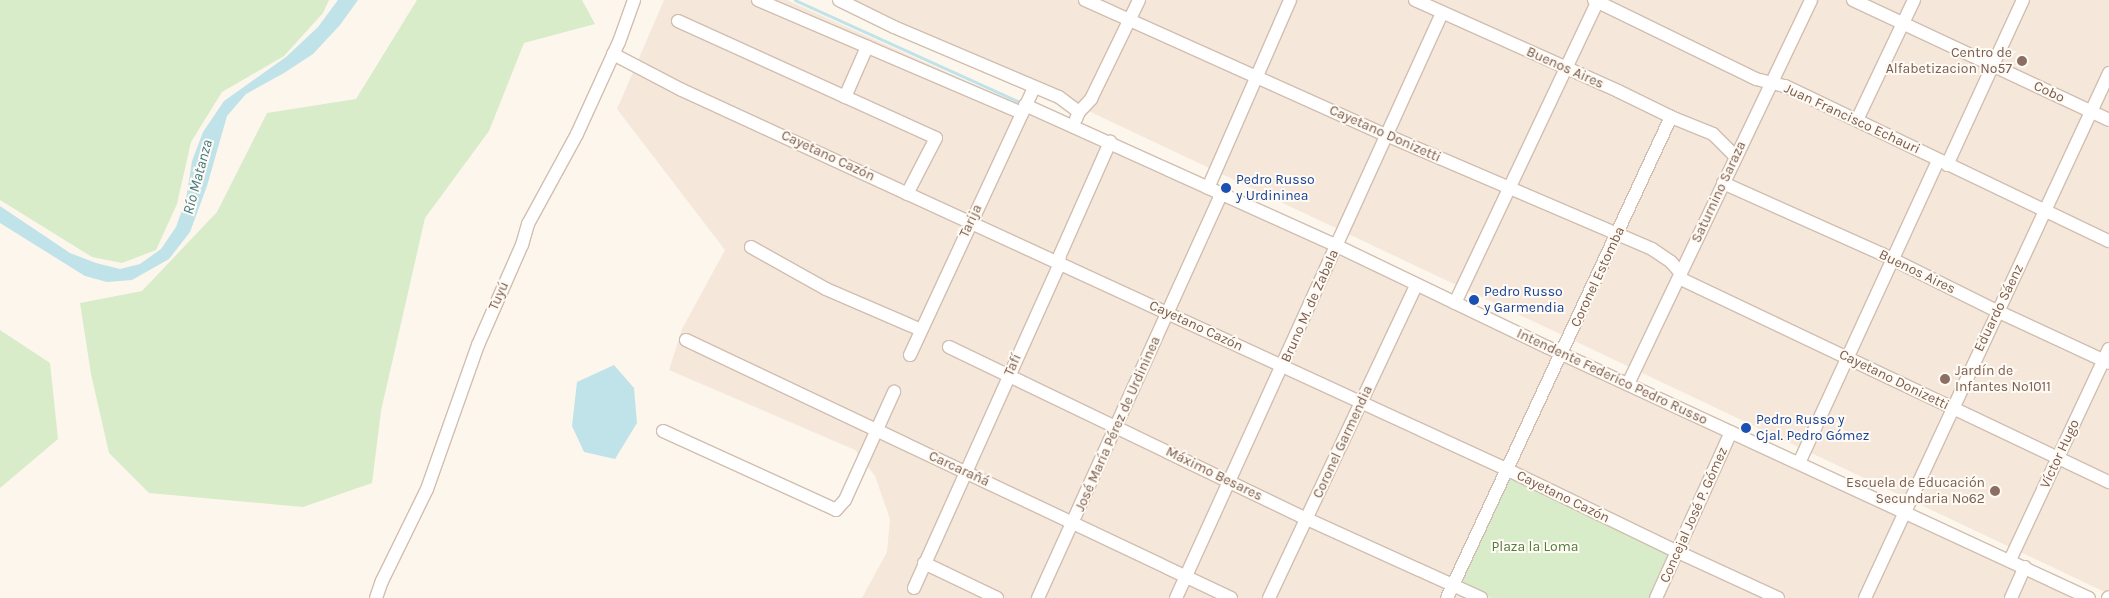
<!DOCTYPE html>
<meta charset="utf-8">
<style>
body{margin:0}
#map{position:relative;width:2109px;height:598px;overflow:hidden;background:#fdf6ec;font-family:Karla,sans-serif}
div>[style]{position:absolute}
.residential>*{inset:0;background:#f5e8da}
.green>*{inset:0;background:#d8ecc9}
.water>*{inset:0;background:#bfe3e8}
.stream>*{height:2.5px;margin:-1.25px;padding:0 1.25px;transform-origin:1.25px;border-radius:1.25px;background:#bfe3e8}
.roads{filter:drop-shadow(1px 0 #d1beb0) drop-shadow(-1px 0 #d1beb0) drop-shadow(0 1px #d1beb0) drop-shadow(0 -1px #d1beb0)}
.minor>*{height:12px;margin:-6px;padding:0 6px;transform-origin:6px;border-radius:6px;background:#fff}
.dots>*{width:14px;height:14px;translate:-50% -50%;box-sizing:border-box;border:2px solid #fffaf3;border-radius:50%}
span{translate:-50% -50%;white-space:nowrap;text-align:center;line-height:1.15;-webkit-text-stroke:4px #fffaf3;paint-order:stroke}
.education-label{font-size:14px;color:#785e54}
.right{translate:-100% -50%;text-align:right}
.left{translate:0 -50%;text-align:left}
.street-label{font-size:14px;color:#7a5c4d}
.transit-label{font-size:14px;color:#164399}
.park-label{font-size:14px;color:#537a41}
.water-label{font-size:15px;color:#437c86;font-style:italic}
</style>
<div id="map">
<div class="residential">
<i style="clip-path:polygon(664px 0,787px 0,1316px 239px,2077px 598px,862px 598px,887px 552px,890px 519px,875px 476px,855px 450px,669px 370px,682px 329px,725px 250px,617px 109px)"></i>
<i style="clip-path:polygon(854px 0,2109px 0,2109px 594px)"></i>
</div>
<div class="green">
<i style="clip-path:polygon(0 0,329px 0,323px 13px,284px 56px,222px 92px,191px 142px,177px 204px,156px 250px,122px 263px,92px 257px,0 200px)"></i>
<i style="clip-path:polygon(417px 0,582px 0,595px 24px,524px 43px,489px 131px,425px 218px,381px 411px,372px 483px,303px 507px,149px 493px,109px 453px,91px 374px,80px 303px,142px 291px,217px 212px,267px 113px,356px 99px)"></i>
<i style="clip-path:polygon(0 330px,50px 363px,58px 439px,0 488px)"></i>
<i style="clip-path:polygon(1509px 478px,1669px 555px,1649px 598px,1492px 598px,1460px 583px)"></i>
</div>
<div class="water">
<i style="clip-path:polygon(338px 0,358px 0,340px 25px,313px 54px,284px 73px,246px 94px,227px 116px,207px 186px,190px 232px,169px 259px,132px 280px,107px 282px,85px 276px,0 223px,0 206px,70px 253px,96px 263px,120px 269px,140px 264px,161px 249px,176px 227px,186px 199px,192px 161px,203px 132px,224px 101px,286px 57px,318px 27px)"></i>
<i style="clip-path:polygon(614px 365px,634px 388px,637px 423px,615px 459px,584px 452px,572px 426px,577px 382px)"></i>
</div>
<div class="stream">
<i style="left:795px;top:0;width:249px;rotate:24.4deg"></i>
</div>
<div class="roads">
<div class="minor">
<i style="left:758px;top:0;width:287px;rotate:23.2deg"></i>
<i style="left:839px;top:0;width:61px;rotate:26.1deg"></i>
<i style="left:894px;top:27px;width:179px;rotate:23deg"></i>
<i style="left:1059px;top:97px;width:25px;rotate:37deg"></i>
<i style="left:1085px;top:0;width:330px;rotate:24.2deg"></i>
<i style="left:1386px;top:135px;width:289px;rotate:23.2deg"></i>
<i style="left:1652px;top:249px;width:23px;rotate:34deg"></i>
<i style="left:1671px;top:262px;width:15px;rotate:48deg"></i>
<i style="left:1415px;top:0;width:222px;rotate:24.1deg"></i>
<i style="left:1618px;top:91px;width:59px;rotate:26.1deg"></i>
<i style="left:1671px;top:117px;width:45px;rotate:22deg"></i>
<i style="left:1713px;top:134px;width:31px;rotate:45deg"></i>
<i style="left:1594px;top:0;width:180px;rotate:26deg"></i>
<i style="left:1756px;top:79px;width:30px;rotate:14deg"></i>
<i style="left:1785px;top:86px;width:359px;rotate:25.6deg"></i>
<i style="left:1853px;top:0;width:283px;rotate:25.1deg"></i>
<i style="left:678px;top:21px;width:283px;rotate:24.4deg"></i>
<i style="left:936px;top:138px;width:63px;rotate:117.4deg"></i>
<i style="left:613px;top:54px;width:78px;rotate:27.6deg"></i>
<i style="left:682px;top:90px;width:907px;rotate:24.7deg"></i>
<i style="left:1506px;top:469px;width:191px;rotate:25.8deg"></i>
<i style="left:1678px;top:552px;width:110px;rotate:24.7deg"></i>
<i style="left:845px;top:97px;width:55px;rotate:-66.3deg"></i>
<i style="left:1025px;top:105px;width:342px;rotate:24.3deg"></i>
<i style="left:1337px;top:246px;width:233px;rotate:25.7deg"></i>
<i style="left:1547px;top:347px;width:597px;rotate:24.85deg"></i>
<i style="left:1076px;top:119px;width:8px;rotate:-67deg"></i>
<i style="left:1079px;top:112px;width:18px;rotate:-47deg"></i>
<i style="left:1091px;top:99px;width:110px;rotate:-64.1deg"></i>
<i style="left:1857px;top:120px;width:133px;rotate:-64.6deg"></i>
<i style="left:1947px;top:165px;width:182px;rotate:-65.3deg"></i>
<i style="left:1723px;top:183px;width:174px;rotate:24.1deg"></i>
<i style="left:1882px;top:254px;width:128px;rotate:26.4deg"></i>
<i style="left:1997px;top:311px;width:123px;rotate:24.9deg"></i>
<i style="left:1208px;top:188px;width:205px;rotate:-66.4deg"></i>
<i style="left:751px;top:247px;width:86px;rotate:29.2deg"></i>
<i style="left:826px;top:289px;width:103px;rotate:23.3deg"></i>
<i style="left:1679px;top:278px;width:476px;rotate:25.4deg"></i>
<i style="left:1455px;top:303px;width:335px;rotate:-64.7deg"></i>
<i style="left:686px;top:340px;width:603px;rotate:25.33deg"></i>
<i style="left:949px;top:347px;width:397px;rotate:25.7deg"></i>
<i style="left:1307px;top:519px;width:191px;rotate:24.4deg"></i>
<i style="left:910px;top:355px;width:294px;rotate:-65.1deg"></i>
<i style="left:1628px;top:384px;width:425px;rotate:-64.5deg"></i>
<i style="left:663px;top:431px;width:190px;rotate:24.5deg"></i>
<i style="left:836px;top:510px;width:13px;rotate:-48deg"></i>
<i style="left:845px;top:500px;width:119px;rotate:-65.6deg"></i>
<i style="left:1799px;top:463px;width:332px;rotate:-65.3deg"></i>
<i style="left:2010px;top:560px;width:233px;rotate:-64.9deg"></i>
<i style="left:924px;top:563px;width:81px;rotate:25.6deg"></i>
<i style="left:914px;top:588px;width:351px;rotate:-65.8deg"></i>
<i style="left:1058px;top:268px;width:13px;rotate:-81deg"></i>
<i style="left:1060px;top:255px;width:124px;rotate:-66.1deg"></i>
<i style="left:376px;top:598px;width:18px;rotate:-71deg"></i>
<i style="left:382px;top:581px;width:102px;rotate:-63.9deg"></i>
<i style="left:427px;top:489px;width:153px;rotate:-70.5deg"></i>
<i style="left:478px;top:345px;width:109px;rotate:-66.3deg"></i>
<i style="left:522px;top:245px;width:22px;rotate:-74deg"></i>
<i style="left:528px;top:224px;width:102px;rotate:-61.4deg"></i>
<i style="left:577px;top:134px;width:101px;rotate:-65.5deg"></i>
<i style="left:619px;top:42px;width:45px;rotate:-70.3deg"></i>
<i style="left:1038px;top:598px;width:444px;rotate:-65.6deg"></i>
<i style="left:1176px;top:598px;width:643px;rotate:-65.55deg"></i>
<i style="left:1269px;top:598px;width:345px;rotate:-64.8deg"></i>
<i style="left:1447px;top:598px;width:531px;rotate:-65.03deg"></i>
<i style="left:1656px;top:598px;width:182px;rotate:-65.7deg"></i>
<i style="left:1865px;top:598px;width:579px;rotate:-65.07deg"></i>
<i style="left:2011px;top:598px;width:34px;rotate:-66deg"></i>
<i style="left:2108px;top:598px;width:1px;rotate:-45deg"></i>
</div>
</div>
<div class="dots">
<i style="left:2022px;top:61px;background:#8d6e63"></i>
<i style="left:1226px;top:188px;background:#1a4fb4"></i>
<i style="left:1474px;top:300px;background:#1a4fb4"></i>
<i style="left:1945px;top:379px;background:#8d6e63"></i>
<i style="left:1746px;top:428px;background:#1a4fb4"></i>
<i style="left:1995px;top:491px;background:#8d6e63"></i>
</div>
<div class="education-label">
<span class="right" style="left:2012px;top:61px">Centro de<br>Alfabetizacion Nº57</span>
<span class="left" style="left:1955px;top:379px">Jardín de<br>Infantes Nº1011</span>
<span class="right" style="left:1985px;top:491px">Escuela de Educación<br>Secundaria Nº62</span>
</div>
<div class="street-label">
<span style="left:1565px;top:68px;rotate:24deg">Buenos Aires</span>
<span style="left:2049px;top:92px;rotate:25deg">Cobo</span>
<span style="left:1852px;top:119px;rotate:25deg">Juan Francisco Echauri</span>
<span style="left:1385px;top:134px;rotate:24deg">Cayetano Donizetti</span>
<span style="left:828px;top:156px;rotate:25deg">Cayetano Cazón</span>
<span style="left:1719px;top:192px;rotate:-65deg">Saturnino Saraza</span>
<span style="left:971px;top:221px;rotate:-65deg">Tarija</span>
<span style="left:1917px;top:272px;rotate:26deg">Buenos Aires</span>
<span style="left:1598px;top:277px;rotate:-65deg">Coronel Estomba</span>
<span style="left:499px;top:296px;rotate:-66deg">Tuyú</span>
<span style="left:1310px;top:306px;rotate:-66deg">Bruno M. de Zabala</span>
<span style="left:1999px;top:308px;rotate:-64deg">Eduardo Sáenz</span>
<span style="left:1196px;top:326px;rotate:25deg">Cayetano Cazón</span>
<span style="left:1013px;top:365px;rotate:-66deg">Tafí</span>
<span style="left:1612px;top:377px;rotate:25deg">Intendente Federico Pedro Russo</span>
<span style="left:1894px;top:380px;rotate:26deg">Cayetano Donizetti</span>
<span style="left:1118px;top:424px;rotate:-66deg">José María Pérez de Urdininea</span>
<span style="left:1343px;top:442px;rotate:-65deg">Coronel Garmendia</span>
<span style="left:2060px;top:454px;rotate:-65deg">Víctor Hugo</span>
<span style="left:959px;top:469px;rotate:25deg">Carcarañá</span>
<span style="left:1214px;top:474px;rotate:26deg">Máximo Besares</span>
<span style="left:1563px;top:497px;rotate:26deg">Cayetano Cazón</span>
<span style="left:1694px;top:515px;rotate:-66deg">Concejal José P. Gómez</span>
</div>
<div class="transit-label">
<span class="left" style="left:1236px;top:188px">Pedro Russo<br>y Urdininea</span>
<span class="left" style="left:1484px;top:300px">Pedro Russo<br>y Garmendia</span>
<span class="left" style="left:1756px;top:428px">Pedro Russo y<br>Cjal. Pedro Gómez</span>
</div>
<div class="park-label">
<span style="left:1535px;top:547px">Plaza la Loma</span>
</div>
<div class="water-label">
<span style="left:198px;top:177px;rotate:-75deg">Río Matanza</span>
</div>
</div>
